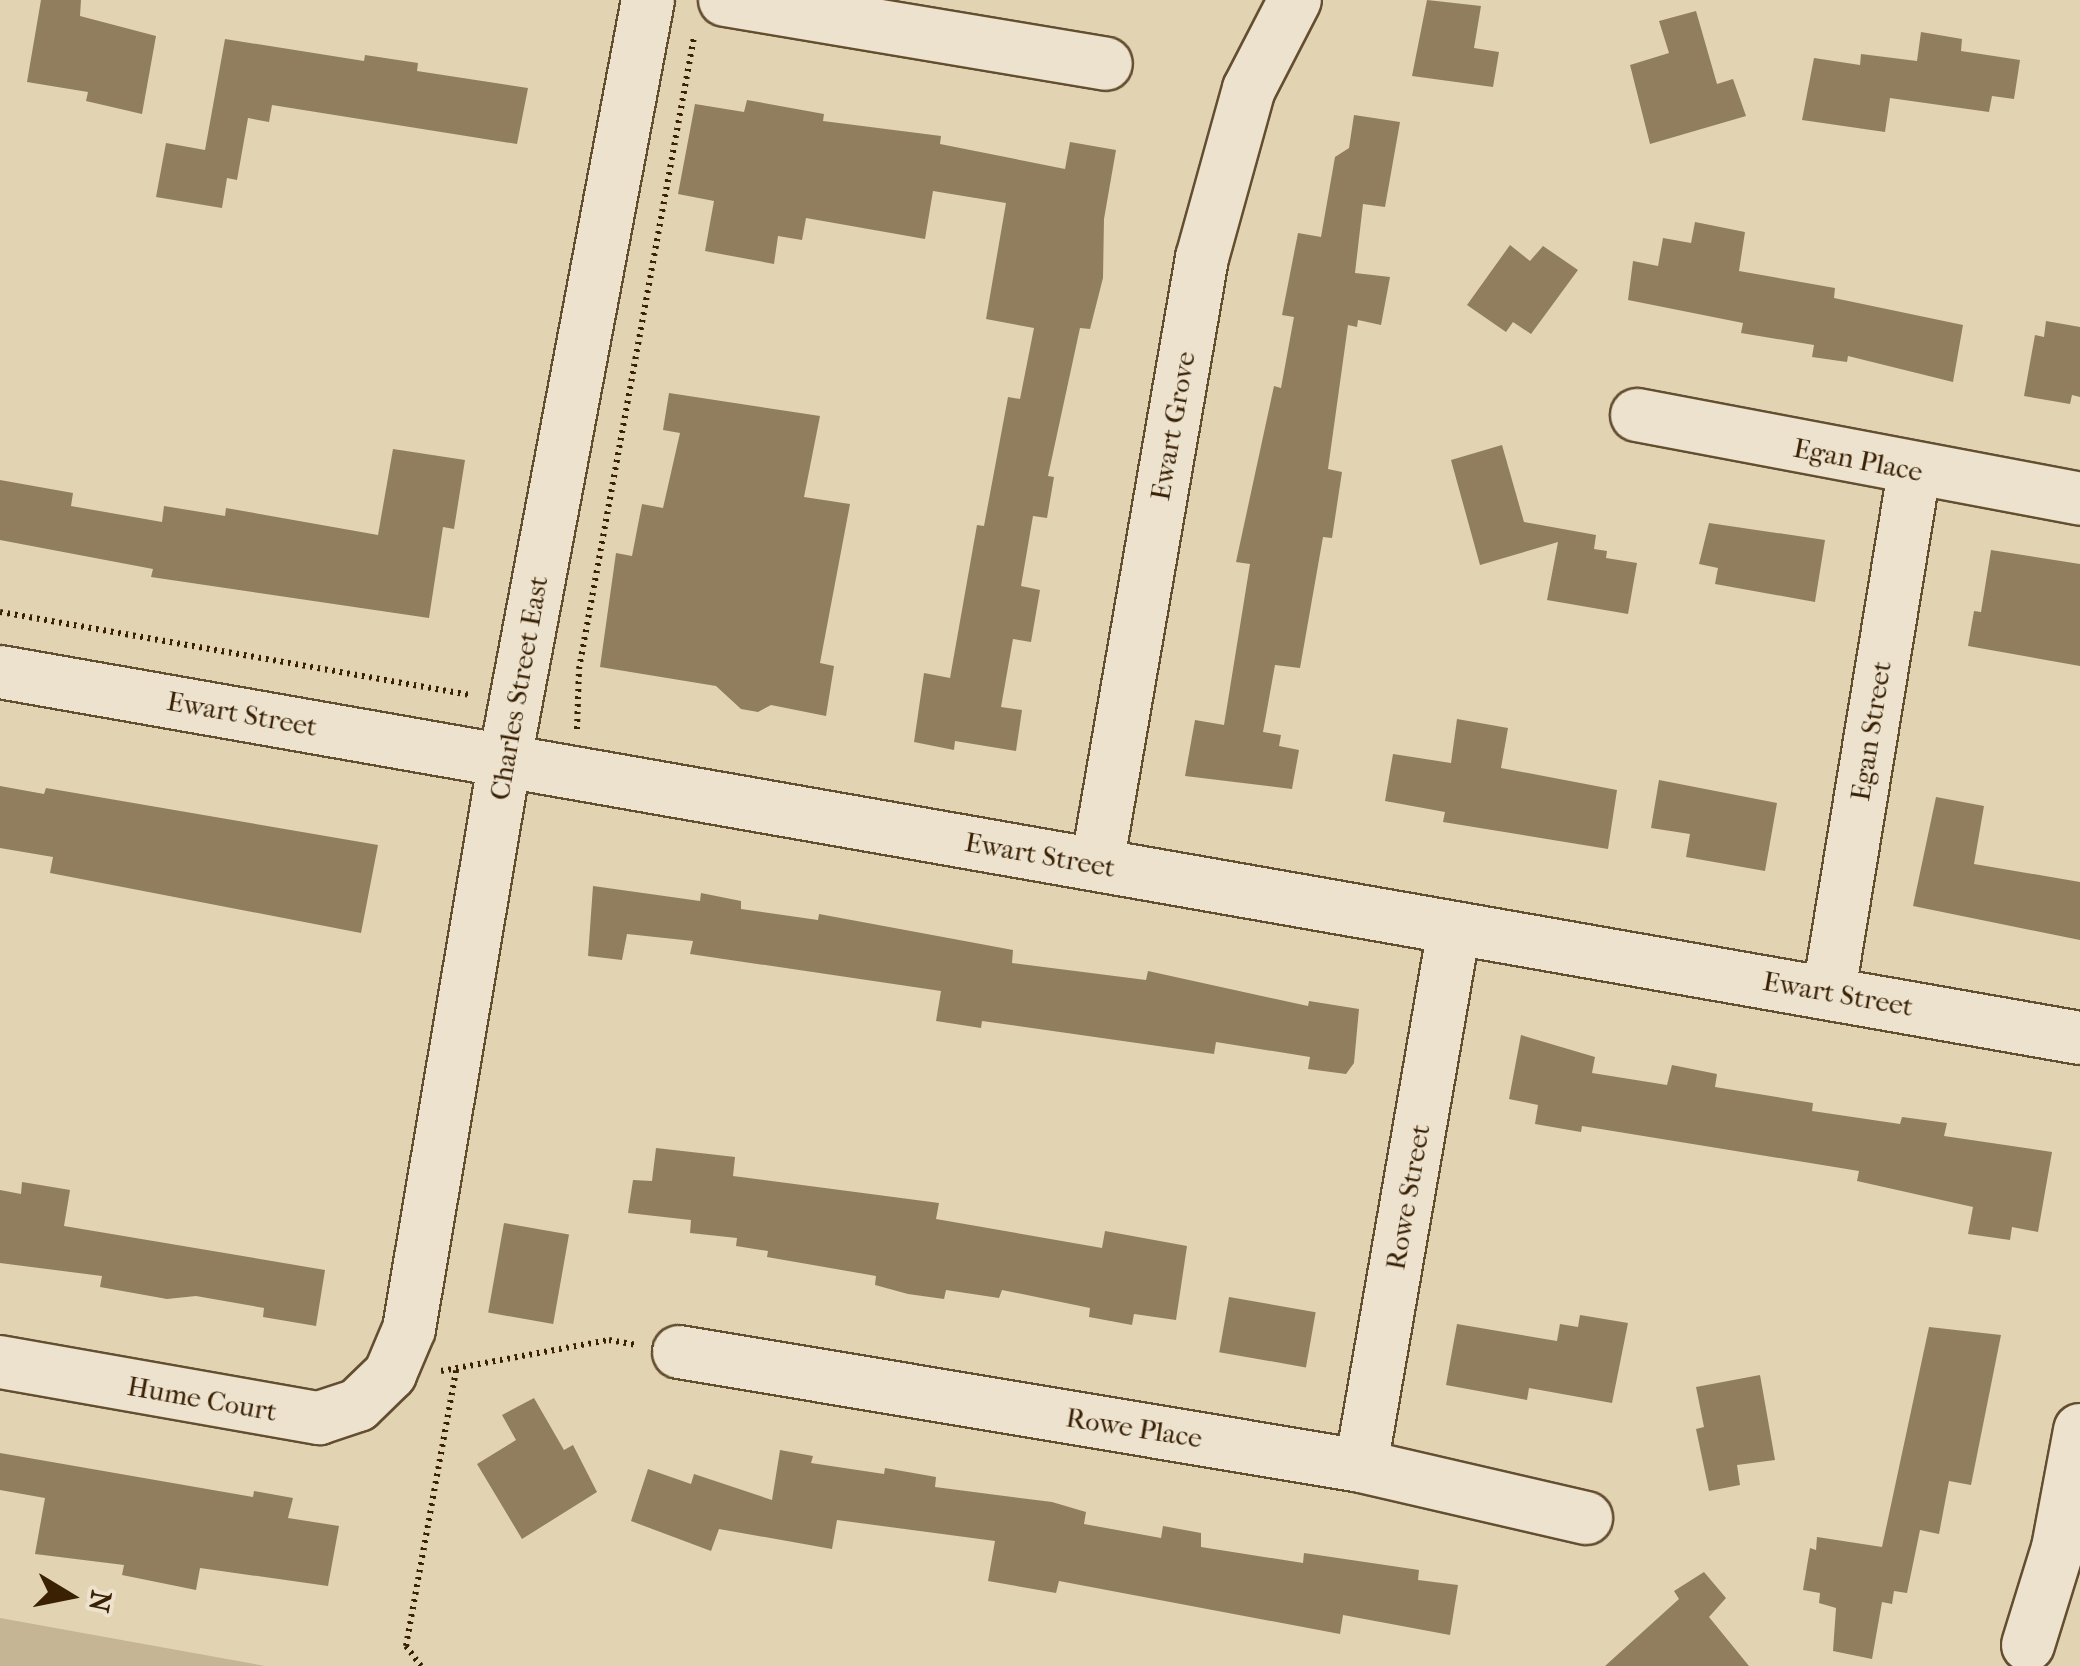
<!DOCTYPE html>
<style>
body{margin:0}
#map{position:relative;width:2080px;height:1666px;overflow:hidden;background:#e2d3b3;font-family:"IM FELL French Canon",serif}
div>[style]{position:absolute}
.green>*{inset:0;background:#c5b595}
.building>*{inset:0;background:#917e5f;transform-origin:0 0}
.path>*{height:6px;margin-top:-3px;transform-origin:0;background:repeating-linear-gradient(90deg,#3a2104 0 2.5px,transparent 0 7.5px)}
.roads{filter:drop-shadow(2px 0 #644e30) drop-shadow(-2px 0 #644e30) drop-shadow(0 2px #644e30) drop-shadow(0 -2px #644e30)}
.minor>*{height:52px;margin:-26px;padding:0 26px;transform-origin:26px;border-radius:26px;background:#ece2ce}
span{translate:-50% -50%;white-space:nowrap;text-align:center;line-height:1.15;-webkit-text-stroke:9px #ece2ce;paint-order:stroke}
.street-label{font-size:28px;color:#3a2104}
.north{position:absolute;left:20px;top:1546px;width:100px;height:100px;-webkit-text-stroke:8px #ece2ce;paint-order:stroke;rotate:100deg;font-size:28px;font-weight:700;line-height:40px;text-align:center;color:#3a2104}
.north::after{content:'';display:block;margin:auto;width:35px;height:45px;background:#3a2104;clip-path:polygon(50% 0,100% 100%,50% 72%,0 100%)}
</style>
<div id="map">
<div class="green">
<i style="clip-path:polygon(0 1618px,265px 1666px,0 1666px)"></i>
</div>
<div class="building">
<i style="clip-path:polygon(41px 0,81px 0,80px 16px,156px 36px,142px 114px,86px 101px,88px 92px,27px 82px)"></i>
<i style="clip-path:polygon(1427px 0,1481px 6px,1474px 48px,1499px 52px,1493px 87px,1412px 76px)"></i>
<i style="clip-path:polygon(1696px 11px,1717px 84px,1733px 79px,1746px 116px,1650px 144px,1630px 65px,1669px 53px,1659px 21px)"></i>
<i style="clip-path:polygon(1921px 32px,1962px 39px,1961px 51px,2020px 60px,2014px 99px,1992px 96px,1989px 112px,1890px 98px,1885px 132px,1802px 120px,1814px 58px,1860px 65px,1861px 54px,1917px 61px)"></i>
<i style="clip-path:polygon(225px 39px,364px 61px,365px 55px,418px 63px,417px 71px,528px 88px,517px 144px,272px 105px,269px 122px,248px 118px,237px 180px,227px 178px,222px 208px,156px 197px,166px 143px,205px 150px)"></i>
<i style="clip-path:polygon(747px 100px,824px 114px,823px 121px,941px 136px,940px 144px,1065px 169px,1070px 142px,1116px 150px,1104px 219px,1103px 278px,1090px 329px,1080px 328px,1048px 476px,1054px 477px,1047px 518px,1033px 516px,1021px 586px,1040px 590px,1031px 642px,1013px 639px,1001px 707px,1022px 710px,1016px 751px,955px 741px,954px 750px,914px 742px,924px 673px,950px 678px,977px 525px,984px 526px,1008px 397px,1020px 399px,1034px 328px,986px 319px,1006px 203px,933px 191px,925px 239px,806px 218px,802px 240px,778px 236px,774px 264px,705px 251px,714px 201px,678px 194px,695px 104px,744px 112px)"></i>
<i style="clip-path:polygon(1354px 115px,1400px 122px,1385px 207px,1363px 204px,1355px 273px,1390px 277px,1381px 325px,1358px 320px,1357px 327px,1348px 325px,1328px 469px,1342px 472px,1332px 538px,1323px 537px,1300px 668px,1275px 665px,1263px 732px,1281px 735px,1279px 746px,1299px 750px,1292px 789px,1185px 776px,1195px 720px,1224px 725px,1250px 564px,1236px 562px,1274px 386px,1281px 388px,1294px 317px,1282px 315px,1298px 233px,1321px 237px,1335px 157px,1349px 148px)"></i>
<i style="clip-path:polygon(1695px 222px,1745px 232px,1739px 271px,1835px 288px,1834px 298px,1963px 325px,1953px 382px,1848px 356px,1847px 362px,1812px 357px,1814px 345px,1741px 333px,1743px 323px,1628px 300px,1633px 261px,1658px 266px,1663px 238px,1691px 243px)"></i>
<i style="clip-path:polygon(1510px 245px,1530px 261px,1543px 246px,1578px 270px,1531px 334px,1513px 322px,1506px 332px,1467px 305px)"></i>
<i style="clip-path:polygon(2046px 321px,2080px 327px,2080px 397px,2072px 395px,2070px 404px,2024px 396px,2035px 335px,2044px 337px)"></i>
<i style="clip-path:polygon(669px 393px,820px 416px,804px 497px,850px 504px,820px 663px,834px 666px,826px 716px,771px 705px,758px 712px,741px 709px,716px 686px,600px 667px,616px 553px,632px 556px,642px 504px,663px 508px,680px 433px,663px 430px)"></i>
<i style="clip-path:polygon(1502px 445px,1524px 522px,1596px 535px,1594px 549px,1607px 551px,1606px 558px,1637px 563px,1628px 614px,1547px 600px,1558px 542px,1480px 565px,1451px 460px)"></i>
<i style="clip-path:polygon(393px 449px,465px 460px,454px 529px,443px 527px,429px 618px,151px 577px,153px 569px,0 540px,0 480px,73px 493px,71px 506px,162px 522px,164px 506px,225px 516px,226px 508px,378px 535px)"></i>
<i style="clip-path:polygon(1709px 523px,1825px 540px,1815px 602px,1715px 584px,1718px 568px,1699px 564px)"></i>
<i style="clip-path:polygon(1991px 550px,2080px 564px,2080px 666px,1968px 646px,1974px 611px,1981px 612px)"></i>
<i style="clip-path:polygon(1457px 719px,1508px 728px,1501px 768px,1617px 790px,1608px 849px,1443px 822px,1445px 812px,1385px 801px,1393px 754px,1451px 763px)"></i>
<i style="clip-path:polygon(1659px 780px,1777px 803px,1765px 871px,1686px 857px,1690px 834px,1651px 828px)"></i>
<i style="clip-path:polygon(0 786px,44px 794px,46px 788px,378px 845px,361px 933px,50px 873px,53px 857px,0 848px)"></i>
<i style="clip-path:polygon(1936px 797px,1984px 806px,1974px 864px,2080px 882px,2080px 940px,1913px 906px)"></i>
<i style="clip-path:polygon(593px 886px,700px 901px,701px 893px,741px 901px,741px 909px,818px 920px,819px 914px,1013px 950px,1012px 963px,1146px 980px,1148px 971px,1308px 1006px,1309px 1001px,1359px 1009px,1354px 1063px,1346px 1074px,1308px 1069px,1310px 1057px,1216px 1042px,1214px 1054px,982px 1021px,981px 1028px,936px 1021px,941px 991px,690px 954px,693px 941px,627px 934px,622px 960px,588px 956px)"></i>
<i style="clip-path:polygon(1521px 1035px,1595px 1057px,1592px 1073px,1667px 1085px,1672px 1065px,1717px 1074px,1715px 1087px,1813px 1103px,1812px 1111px,1900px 1124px,1902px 1117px,1947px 1123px,1944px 1136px,2052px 1152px,2038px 1232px,2012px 1227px,2010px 1240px,1968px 1234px,1973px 1207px,1857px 1181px,1859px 1171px,1582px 1126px,1581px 1132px,1535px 1124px,1538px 1105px,1509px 1099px)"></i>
<i style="clip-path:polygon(656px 1148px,735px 1157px,733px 1176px,939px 1203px,936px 1219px,1102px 1248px,1105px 1231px,1187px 1246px,1176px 1320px,1134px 1314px,1132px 1325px,1089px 1317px,1090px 1308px,1002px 1290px,999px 1298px,946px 1290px,944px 1299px,908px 1294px,875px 1285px,876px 1276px,767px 1257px,768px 1251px,736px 1246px,737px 1238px,690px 1233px,691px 1220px,628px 1213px,633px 1180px,652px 1181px)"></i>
<i style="clip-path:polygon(22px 1182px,70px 1190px,64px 1226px,325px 1270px,316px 1326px,263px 1317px,264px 1308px,196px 1296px,167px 1299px,100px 1287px,102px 1276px,0 1263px,0 1190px,21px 1194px)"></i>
<i style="left:504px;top:1223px;width:66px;height:91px;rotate:10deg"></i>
<i style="left:1229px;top:1297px;width:88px;height:56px;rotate:10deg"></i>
<i style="clip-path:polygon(1580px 1315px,1628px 1323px,1612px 1403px,1529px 1388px,1527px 1400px,1446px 1385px,1457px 1324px,1557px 1341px,1560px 1324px,1578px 1327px)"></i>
<i style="clip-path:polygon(1929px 1327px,2001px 1335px,1971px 1485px,1949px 1481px,1939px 1534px,1920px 1530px,1907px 1593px,1894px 1591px,1892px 1604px,1882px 1602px,1872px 1659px,1833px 1651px,1836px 1608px,1819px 1603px,1820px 1593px,1803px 1590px,1810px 1548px,1816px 1550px,1817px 1537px,1882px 1547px)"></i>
<i style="clip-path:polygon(1760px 1375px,1775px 1460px,1737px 1465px,1740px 1485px,1709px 1491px,1696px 1429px,1704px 1427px,1696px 1387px)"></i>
<i style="clip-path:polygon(534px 1398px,564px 1450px,573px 1445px,597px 1492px,522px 1539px,477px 1464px,516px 1440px,502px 1415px)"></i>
<i style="clip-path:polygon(780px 1450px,813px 1456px,811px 1463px,884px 1474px,885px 1468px,936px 1477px,935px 1487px,1052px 1502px,1086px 1512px,1084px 1524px,1161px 1538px,1163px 1526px,1201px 1533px,1201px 1547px,1303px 1563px,1304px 1553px,1419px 1570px,1418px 1580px,1458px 1585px,1450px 1635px,1343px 1615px,1340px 1634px,1059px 1581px,1056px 1593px,988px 1581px,995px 1541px,837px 1520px,832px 1549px,719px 1529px,711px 1551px,631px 1521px,648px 1469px,691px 1484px,694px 1474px,772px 1500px)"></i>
<i style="clip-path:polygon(0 1453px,253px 1497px,254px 1491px,293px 1498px,288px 1518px,339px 1526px,328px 1586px,200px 1568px,196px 1590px,122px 1575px,124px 1565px,35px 1554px,45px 1498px,0 1490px)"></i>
<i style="clip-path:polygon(1704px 1572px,1726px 1598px,1709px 1617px,1749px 1666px,1605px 1666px,1679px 1599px,1674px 1591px)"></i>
</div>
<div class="path">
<i style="left:0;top:612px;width:479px;rotate:10deg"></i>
<i style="left:577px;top:729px;width:60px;rotate:-88.1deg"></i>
<i style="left:579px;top:669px;width:642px;rotate:-79.69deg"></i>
<i style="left:441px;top:1371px;width:171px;rotate:-10.5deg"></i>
<i style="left:609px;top:1340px;width:27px;rotate:10deg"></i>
<i style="left:421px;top:1666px;width:25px;rotate:-127deg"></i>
<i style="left:406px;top:1646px;width:280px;rotate:-79.7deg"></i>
</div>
<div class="roads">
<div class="minor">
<i style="left:725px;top:0;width:386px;rotate:9.5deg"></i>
<i style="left:1637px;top:415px;width:451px;rotate:10.7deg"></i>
<i style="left:0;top:672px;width:2112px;rotate:9.98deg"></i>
<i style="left:1097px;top:865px;width:616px;rotate:-80.19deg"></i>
<i style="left:1202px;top:258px;width:175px;rotate:-74.5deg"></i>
<i style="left:1249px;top:89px;width:100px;rotate:-62.7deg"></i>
<i style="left:1829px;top:991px;width:526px;rotate:-80.7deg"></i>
<i style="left:679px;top:1352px;width:691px;rotate:9.49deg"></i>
<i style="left:1361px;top:1466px;width:231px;rotate:13deg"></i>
<i style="left:0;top:1362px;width:324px;rotate:10deg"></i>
<i style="left:319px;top:1418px;width:41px;rotate:-18.4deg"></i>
<i style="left:358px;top:1405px;width:45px;rotate:-44.1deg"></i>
<i style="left:390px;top:1374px;width:49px;rotate:-67.1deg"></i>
<i style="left:409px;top:1329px;width:578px;rotate:-80.44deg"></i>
<i style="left:505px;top:759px;width:772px;rotate:-79.33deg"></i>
<i style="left:1361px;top:1466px;width:545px;rotate:-80.17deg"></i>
<i style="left:2028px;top:1645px;width:102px;rotate:-72.8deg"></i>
<i style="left:2058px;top:1548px;width:120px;rotate:-79.4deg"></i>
</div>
</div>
<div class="street-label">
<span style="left:1173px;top:426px;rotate:-80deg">Ewart Grove</span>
<span style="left:1858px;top:460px;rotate:11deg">Egan Place</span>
<span style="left:519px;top:688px;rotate:-80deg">Charles Street East</span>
<span style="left:242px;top:714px;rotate:10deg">Ewart Street</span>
<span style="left:1871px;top:731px;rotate:-81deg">Egan Street</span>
<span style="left:1040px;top:855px;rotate:10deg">Ewart Street</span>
<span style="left:1838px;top:994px;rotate:10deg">Ewart Street</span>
<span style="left:1408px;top:1197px;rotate:-80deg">Rowe Street</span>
<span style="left:202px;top:1399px;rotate:10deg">Hume Court</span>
<span style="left:1134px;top:1428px;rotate:9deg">Rowe Place</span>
</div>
<div class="north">N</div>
</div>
